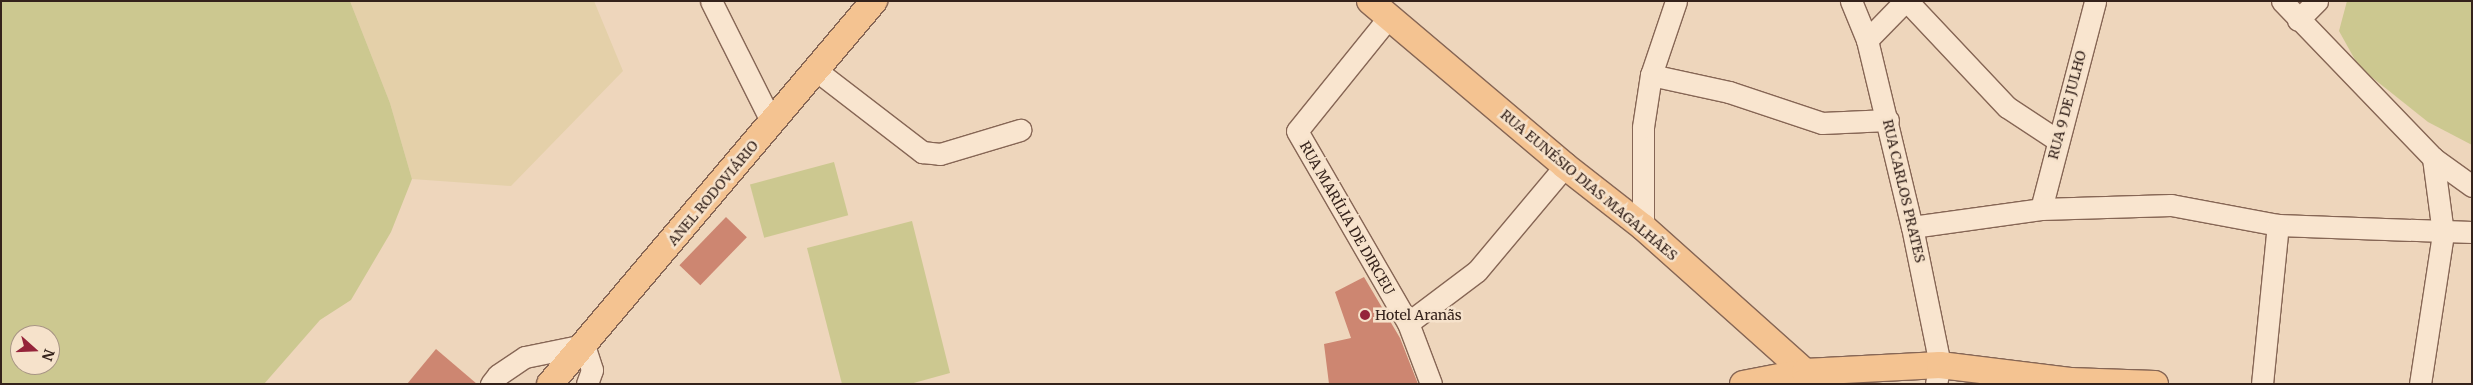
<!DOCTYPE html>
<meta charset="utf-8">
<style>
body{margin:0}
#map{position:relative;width:2473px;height:385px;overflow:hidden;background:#eed6bc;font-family:Merriweather,serif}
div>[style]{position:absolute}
.farmland>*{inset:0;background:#e4d0a9}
.green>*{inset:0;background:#ccc890;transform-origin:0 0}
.building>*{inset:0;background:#cd8671;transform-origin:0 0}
.roads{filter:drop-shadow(1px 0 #866655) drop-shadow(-1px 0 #866655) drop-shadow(0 1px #866655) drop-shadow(0 -1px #866655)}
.minor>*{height:21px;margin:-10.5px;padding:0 10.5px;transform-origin:10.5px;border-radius:10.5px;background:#f9e5cf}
.major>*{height:26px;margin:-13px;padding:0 13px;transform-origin:13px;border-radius:13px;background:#f4c391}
.dots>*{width:14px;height:14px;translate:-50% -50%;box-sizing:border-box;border:2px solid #f6e2cb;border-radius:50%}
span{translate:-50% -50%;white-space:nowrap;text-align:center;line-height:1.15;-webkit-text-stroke:5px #f6e2cb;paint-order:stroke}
.street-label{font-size:14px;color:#34221b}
.poi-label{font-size:14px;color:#34221b}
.left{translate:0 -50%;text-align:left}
.frame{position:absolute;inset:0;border:2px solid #34221b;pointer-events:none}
.north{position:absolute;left:10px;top:325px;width:50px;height:50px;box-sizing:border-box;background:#f6e2cb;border:1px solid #a89585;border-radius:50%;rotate:110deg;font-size:14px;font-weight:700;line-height:20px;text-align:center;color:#34221b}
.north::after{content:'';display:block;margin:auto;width:18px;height:22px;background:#95243a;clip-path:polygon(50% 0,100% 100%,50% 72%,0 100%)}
</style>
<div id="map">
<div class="farmland">
<i style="clip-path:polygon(350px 1px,594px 1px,623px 71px,511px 186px,412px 179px,390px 103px)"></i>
</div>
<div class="green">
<i style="clip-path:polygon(evenodd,1px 1px,350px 1px,390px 103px,412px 179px,391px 232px,351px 300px,320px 320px,264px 384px,1px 384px,1px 1px,20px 335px,50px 335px,50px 365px,20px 365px,20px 335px)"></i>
<i style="clip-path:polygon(2347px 1px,2472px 1px,2472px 145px,2428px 122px,2359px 67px,2339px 31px)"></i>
<i style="left:834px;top:162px;width:55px;height:87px;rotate:75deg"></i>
<i style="clip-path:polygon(912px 221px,950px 373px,910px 384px,842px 384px,807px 248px)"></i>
</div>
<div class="building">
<i style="left:726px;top:217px;width:29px;height:67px;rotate:44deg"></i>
<i style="clip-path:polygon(1364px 277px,1400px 338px,1418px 384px,1329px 384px,1324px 344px,1351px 338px,1335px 292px)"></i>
<i style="clip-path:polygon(436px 349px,477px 384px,407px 384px)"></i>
</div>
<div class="roads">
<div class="minor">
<i style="left:711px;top:1px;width:136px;rotate:63.4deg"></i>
<i style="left:1851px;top:1px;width:42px;rotate:67.7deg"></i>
<i style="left:1867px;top:40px;width:192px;rotate:76.5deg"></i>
<i style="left:1912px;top:227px;width:141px;rotate:78.5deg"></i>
<i style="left:1940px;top:365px;width:19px;rotate:102deg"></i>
<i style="left:1907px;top:1px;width:146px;rotate:46.7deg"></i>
<i style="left:2007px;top:107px;width:60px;rotate:33.4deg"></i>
<i style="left:2282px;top:1px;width:218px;rotate:46.1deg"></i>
<i style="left:2433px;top:158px;width:48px;rotate:35.7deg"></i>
<i style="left:1389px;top:17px;width:146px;rotate:128.9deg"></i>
<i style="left:1297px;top:131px;width:222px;rotate:60deg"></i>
<i style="left:1408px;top:323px;width:65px;rotate:69.3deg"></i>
<i style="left:2298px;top:20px;width:27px;rotate:-45deg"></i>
<i style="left:1867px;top:40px;width:54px;rotate:-45.7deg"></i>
<i style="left:817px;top:71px;width:133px;rotate:37.6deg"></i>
<i style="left:922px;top:152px;width:18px;rotate:6deg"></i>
<i style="left:940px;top:154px;width:84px;rotate:-16.7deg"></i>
<i style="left:1651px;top:75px;width:80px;rotate:12.3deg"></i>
<i style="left:1729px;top:92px;width:98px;rotate:18.4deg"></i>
<i style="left:1822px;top:123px;width:66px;rotate:-2.6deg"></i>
<i style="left:2041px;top:209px;width:215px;rotate:-75.4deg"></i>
<i style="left:1643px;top:227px;width:100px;rotate:-90deg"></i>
<i style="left:1643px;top:127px;width:53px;rotate:-81.3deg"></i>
<i style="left:1651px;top:75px;width:78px;rotate:-71.3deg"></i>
<i style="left:1912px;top:227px;width:130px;rotate:-7.9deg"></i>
<i style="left:2041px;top:209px;width:130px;rotate:-1.8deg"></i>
<i style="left:2171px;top:205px;width:109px;rotate:10.6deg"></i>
<i style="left:2278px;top:225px;width:194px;rotate:2.1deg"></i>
<i style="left:1408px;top:323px;width:86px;rotate:-37deg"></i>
<i style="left:1477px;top:271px;width:137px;rotate:-50deg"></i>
<i style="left:491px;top:384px;width:11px;rotate:-52deg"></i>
<i style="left:498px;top:375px;width:32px;rotate:-34deg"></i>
<i style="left:525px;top:357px;width:60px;rotate:-11.5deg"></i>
<i style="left:584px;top:345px;width:26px;rotate:72deg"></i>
<i style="left:592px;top:370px;width:15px;rotate:110deg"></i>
<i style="left:2262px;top:384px;width:160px;rotate:-84.3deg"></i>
<i style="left:2420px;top:384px;width:153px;rotate:-81.3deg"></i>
<i style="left:2443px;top:233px;width:76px;rotate:-97.6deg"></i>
</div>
<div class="major">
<i style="left:1370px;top:1px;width:255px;rotate:40.2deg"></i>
<i style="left:1565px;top:166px;width:99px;rotate:38deg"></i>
<i style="left:1643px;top:227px;width:217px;rotate:41.8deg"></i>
<i style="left:550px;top:384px;width:502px;rotate:-49.77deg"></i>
<i style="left:1743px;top:384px;width:63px;rotate:-11deg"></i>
<i style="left:1805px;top:372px;width:135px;rotate:-3deg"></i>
<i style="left:1940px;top:365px;width:131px;rotate:7deg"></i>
<i style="left:2070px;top:381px;width:85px;rotate:2deg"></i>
</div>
</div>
<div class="dots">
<i style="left:1365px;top:315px;background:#95243a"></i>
</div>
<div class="street-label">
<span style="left:2067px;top:105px;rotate:-75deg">RUA 9 DE JULHO</span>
<span style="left:1589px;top:185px;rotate:40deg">RUA EUNÉSIO DIAS MAGALHÃES</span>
<span style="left:1904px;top:191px;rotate:77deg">RUA CARLOS PRATES</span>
<span style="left:713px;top:193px;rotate:-50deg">ANEL RODOVIÁRIO</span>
<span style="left:1347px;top:218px;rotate:60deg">RUA MARÍLIA DE DIRCEU</span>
</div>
<div class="poi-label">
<span class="left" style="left:1375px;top:315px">Hotel Aranãs</span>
</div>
<div class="frame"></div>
<div class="north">N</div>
</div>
